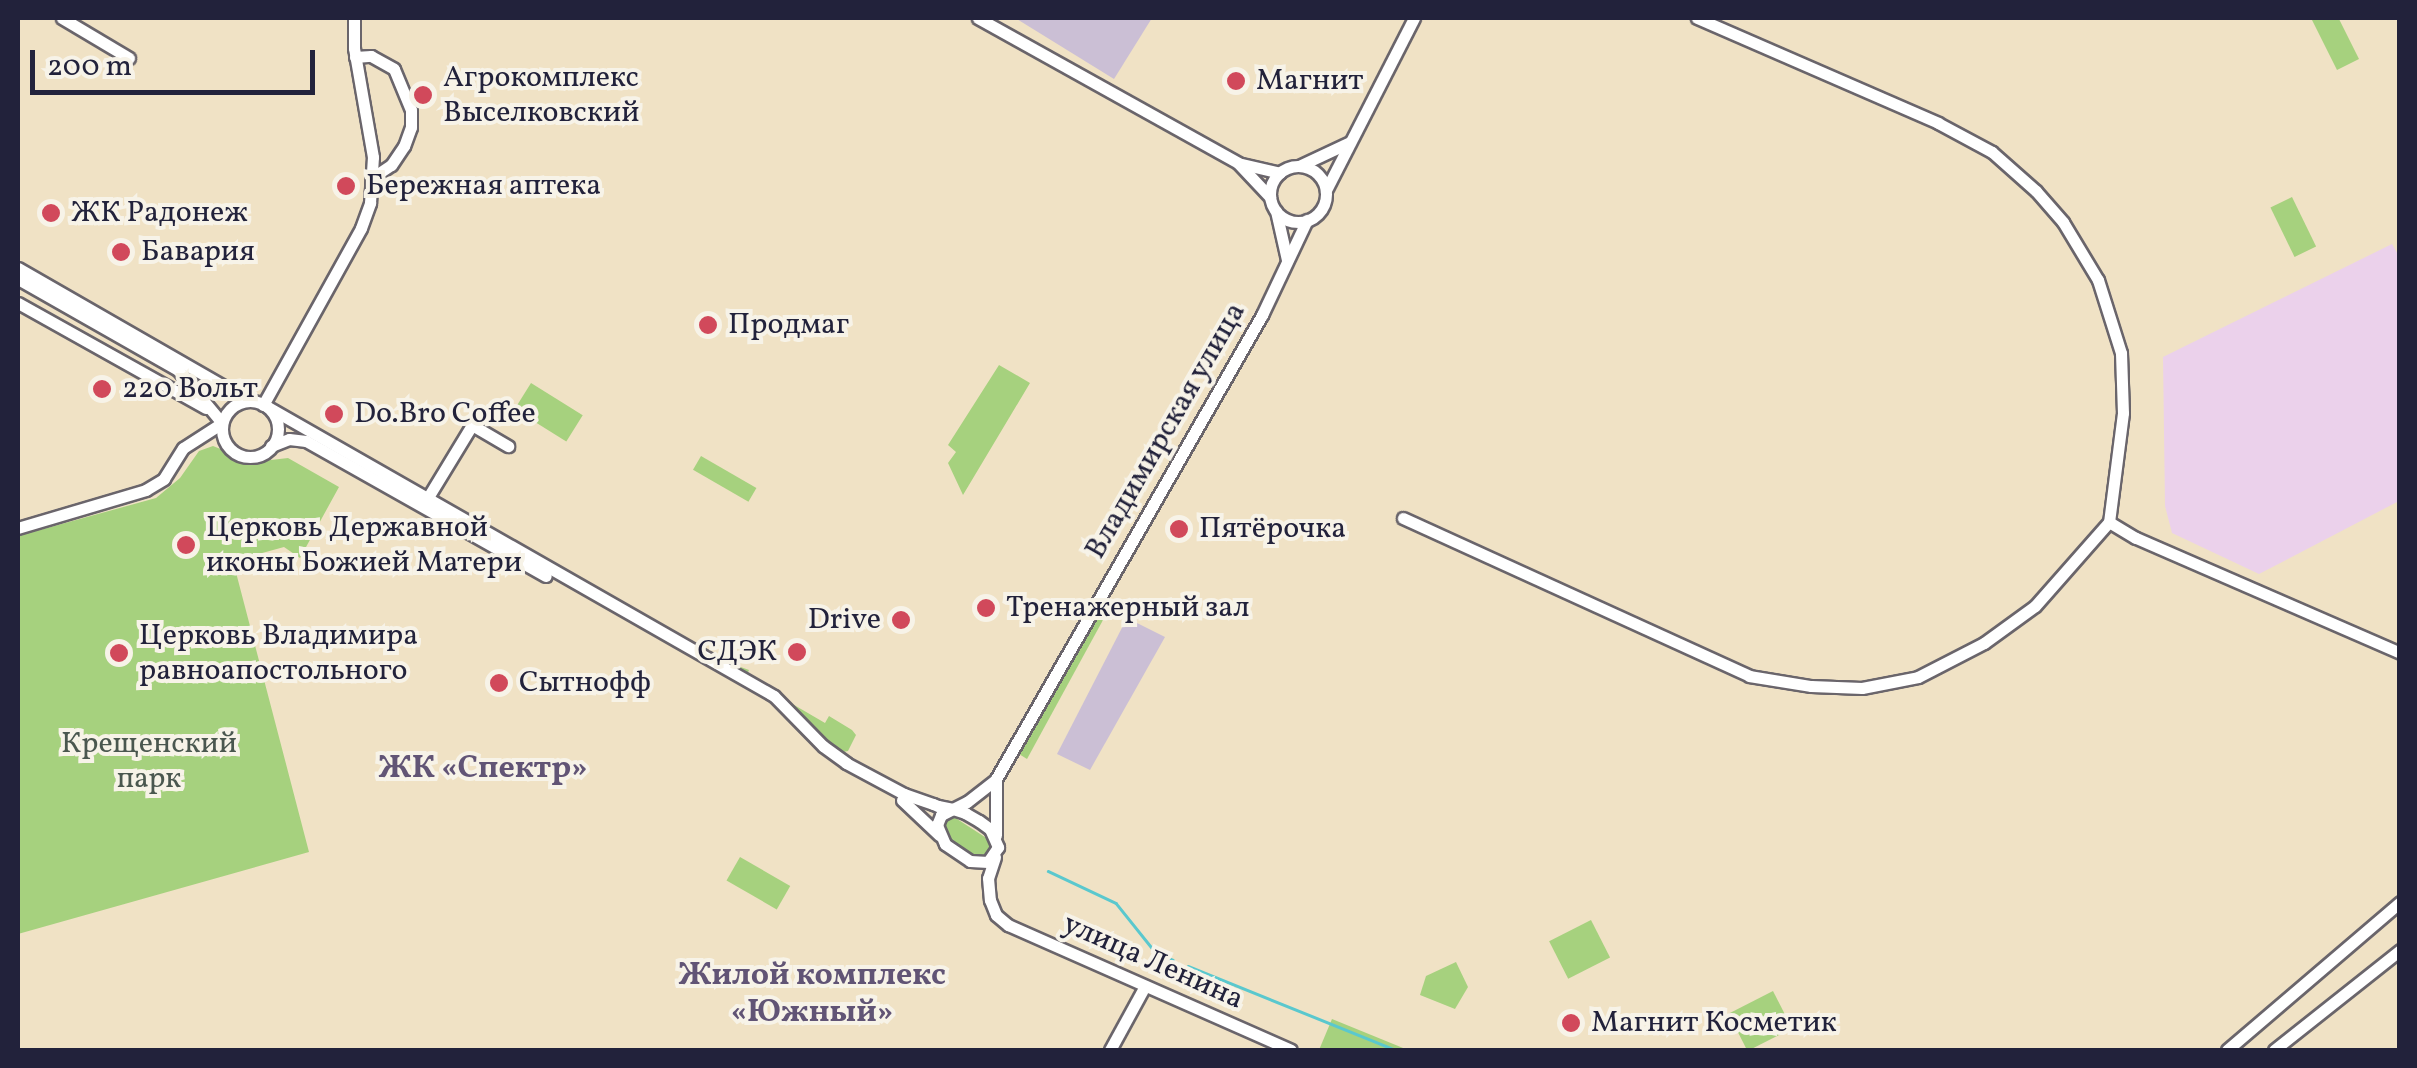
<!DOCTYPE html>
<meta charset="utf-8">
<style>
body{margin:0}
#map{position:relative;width:2417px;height:1068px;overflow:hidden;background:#f0e2c5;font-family:Vollkorn,serif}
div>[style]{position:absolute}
.built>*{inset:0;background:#ebd1eb}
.industrial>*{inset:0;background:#cbbfd5}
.green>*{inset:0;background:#a6d17e;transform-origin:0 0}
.stream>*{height:2.5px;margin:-1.25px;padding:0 1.25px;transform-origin:1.25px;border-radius:1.25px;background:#5ac8ce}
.roads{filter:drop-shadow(2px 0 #6a656b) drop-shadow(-2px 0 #6a656b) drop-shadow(0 2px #6a656b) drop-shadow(0 -2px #6a656b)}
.minor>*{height:11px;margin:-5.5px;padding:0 5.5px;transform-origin:5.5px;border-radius:5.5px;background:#fff}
.minor>.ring{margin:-5.5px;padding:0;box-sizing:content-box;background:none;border:11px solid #fff;border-radius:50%}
.dots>*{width:28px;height:28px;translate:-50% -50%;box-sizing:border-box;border:5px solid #f7f3e8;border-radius:50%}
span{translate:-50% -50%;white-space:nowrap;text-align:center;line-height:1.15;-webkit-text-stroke:8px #f7f3e8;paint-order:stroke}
.poi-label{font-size:30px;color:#22223b}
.left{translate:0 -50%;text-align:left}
.right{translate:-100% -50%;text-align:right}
.street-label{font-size:30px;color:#22223b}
.park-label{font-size:30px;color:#4a574f}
.neighbourhood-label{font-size:32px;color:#615475;font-weight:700}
.frame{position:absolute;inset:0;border:20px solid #22223b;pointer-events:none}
.scale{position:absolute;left:30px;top:50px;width:285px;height:45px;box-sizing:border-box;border:5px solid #22223b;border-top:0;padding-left:12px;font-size:30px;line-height:35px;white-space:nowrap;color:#22223b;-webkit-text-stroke:8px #f7f3e8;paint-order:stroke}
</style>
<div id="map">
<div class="built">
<i style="clip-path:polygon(2392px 244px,2400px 258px,2399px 501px,2259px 574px,2172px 533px,2165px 506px,2163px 357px)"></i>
</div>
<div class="industrial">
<i style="clip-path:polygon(1015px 18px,1152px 18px,1114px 79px)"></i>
<i style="clip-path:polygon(1127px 618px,1165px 637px,1090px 770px,1057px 754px)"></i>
</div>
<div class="green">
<i style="clip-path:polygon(2311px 18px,2339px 19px,2359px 59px,2337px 70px)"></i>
<i style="left:2292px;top:197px;width:55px;height:24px;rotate:64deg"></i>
<i style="clip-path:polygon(999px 365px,1030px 383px,963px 495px,948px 463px,956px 452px,948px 445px)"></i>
<i style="left:531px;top:383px;width:61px;height:31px;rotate:32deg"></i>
<i style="clip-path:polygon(213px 446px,253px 462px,288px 458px,339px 487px,300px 558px,284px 547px,233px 561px,309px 852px,18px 934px,18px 536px,156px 498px,180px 478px,199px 451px)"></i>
<i style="left:701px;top:456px;width:64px;height:16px;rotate:30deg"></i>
<i style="clip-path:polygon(1101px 614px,1103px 620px,1027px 759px,1019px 754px,1095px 616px)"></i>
<i style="clip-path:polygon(724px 661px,749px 670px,746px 677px,825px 723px,829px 716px,852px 730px,856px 735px,848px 751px,834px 754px,800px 717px,723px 665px)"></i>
<i style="clip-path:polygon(954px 817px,991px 841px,987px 857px,977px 858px,946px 838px,940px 830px,943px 820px)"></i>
<i style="left:740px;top:857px;width:58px;height:27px;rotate:30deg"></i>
<i style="left:1591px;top:920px;width:42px;height:47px;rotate:63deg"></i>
<i style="clip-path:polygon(1456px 962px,1468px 987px,1455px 1009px,1420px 995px,1426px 976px)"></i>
<i style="left:1773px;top:991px;width:42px;height:50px;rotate:63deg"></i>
<i style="clip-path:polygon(1332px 1019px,1408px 1050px,1319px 1050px)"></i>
</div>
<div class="stream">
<i style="left:1048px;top:871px;width:75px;rotate:25.2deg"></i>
<i style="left:1116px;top:903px;width:64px;rotate:51.3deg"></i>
<i style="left:1156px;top:953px;width:18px;rotate:22deg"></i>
<i style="left:1188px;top:966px;width:224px;rotate:22deg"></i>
</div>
<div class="roads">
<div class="minor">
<i style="left:62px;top:18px;width:78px;rotate:30.8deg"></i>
<i style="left:978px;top:18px;width:298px;rotate:29.1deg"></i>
<i style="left:1238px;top:163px;width:47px;rotate:46.7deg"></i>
<i style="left:1697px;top:18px;width:263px;rotate:23.5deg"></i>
<i style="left:1938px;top:123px;width:61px;rotate:28.2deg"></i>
<i style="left:1992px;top:152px;width:59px;rotate:41.6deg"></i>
<i style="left:2036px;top:191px;width:41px;rotate:48.9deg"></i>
<i style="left:2063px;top:222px;width:68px;rotate:58.9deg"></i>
<i style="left:2098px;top:280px;width:77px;rotate:72.5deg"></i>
<i style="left:2121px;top:353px;width:60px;rotate:88.1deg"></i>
<i style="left:2123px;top:413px;width:110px;rotate:97.3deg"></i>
<i style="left:2109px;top:522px;width:31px;rotate:31deg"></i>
<i style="left:2136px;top:538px;width:288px;rotate:23.5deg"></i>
<i style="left:355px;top:57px;width:16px;rotate:-4deg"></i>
<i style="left:371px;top:56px;width:26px;rotate:29deg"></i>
<i style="left:394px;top:69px;width:44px;rotate:67.5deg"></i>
<i style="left:411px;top:110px;width:17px;rotate:90deg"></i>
<i style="left:411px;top:127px;width:20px;rotate:110deg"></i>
<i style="left:404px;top:146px;width:23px;rotate:124deg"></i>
<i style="left:391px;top:165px;width:22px;rotate:146deg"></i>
<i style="left:1242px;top:164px;width:39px;rotate:13deg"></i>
<i style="left:1299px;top:166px;width:56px;rotate:-25.2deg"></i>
<i class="ring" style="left:1270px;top:166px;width:45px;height:45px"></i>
<i style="left:1326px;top:190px;width:193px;rotate:-62.9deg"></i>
<i style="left:1276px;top:211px;width:50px;rotate:77.3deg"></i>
<i style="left:18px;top:268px;width:267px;rotate:29.9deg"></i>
<i style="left:18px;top:279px;width:184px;rotate:29.6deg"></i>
<i style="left:178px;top:370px;width:69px;rotate:50.3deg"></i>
<i style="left:222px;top:423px;width:46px;rotate:147.3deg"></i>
<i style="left:183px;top:448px;width:36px;rotate:122deg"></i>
<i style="left:164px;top:479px;width:21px;rotate:149deg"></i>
<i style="left:146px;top:490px;width:134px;rotate:163.5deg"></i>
<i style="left:18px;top:303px;width:215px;rotate:29.2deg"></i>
<i class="ring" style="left:222px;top:401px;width:45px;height:45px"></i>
<i style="left:263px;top:405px;width:202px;rotate:-61deg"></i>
<i style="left:361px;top:228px;width:27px;rotate:-70deg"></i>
<i style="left:370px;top:203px;width:46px;rotate:-86.3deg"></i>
<i style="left:373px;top:157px;width:111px;rotate:-99.9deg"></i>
<i style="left:354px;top:48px;width:30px;rotate:-90deg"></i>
<i style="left:266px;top:406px;width:585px;rotate:29.72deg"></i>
<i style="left:774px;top:696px;width:70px;rotate:45.6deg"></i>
<i style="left:823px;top:746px;width:29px;rotate:36deg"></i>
<i style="left:846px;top:763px;width:66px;rotate:28.1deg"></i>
<i style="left:904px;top:794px;width:31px;rotate:19deg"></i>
<i style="left:933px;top:804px;width:5px;rotate:22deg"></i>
<i style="left:938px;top:806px;width:15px;rotate:11deg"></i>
<i style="left:953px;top:809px;width:13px;rotate:18deg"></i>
<i style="left:965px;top:813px;width:16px;rotate:30deg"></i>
<i style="left:979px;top:821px;width:14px;rotate:36deg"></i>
<i style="left:990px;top:829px;width:20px;rotate:66deg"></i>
<i style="left:998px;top:847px;width:18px;rotate:124deg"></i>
<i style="left:988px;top:862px;width:18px;rotate:-177deg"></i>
<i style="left:970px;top:861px;width:30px;rotate:-146deg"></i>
<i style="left:945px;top:844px;width:21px;rotate:-113deg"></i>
<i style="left:937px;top:825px;width:11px;rotate:-68deg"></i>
<i style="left:941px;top:815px;width:29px;rotate:-27deg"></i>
<i style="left:967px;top:802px;width:37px;rotate:-38deg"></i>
<i style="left:996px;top:779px;width:535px;rotate:-60.18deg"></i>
<i style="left:1262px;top:315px;width:105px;rotate:-64.7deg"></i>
<i style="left:271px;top:446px;width:19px;rotate:-21deg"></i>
<i style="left:289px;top:439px;width:17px;rotate:7deg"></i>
<i style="left:306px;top:441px;width:275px;rotate:29.4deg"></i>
<i style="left:427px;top:499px;width:87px;rotate:-58.7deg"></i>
<i style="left:472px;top:425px;width:42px;rotate:30.3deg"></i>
<i style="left:1403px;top:518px;width:380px;rotate:24.5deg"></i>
<i style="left:1749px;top:676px;width:63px;rotate:9.2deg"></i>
<i style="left:1811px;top:686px;width:51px;rotate:2.2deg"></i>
<i style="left:1862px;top:688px;width:57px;rotate:-11.1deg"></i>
<i style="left:1918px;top:677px;width:74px;rotate:-27.3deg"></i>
<i style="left:1984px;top:643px;width:63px;rotate:-36deg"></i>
<i style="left:2035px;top:606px;width:112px;rotate:-48.6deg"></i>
<i style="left:902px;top:800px;width:51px;rotate:43.4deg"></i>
<i style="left:996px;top:835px;width:56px;rotate:-90deg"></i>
<i style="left:995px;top:857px;width:22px;rotate:108deg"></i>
<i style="left:988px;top:878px;width:22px;rotate:85deg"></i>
<i style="left:990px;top:900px;width:16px;rotate:68deg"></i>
<i style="left:996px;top:915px;width:16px;rotate:40deg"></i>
<i style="left:1008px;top:925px;width:309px;rotate:23.8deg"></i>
<i style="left:1110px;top:1050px;width:73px;rotate:-61.3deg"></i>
<i style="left:2227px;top:1050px;width:228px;rotate:-40.5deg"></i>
<i style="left:2274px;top:1050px;width:161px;rotate:-38.4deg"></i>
</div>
</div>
<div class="dots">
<i style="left:1236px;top:81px;background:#d1495b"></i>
<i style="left:423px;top:95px;background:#d1495b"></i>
<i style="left:346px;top:186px;background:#d1495b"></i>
<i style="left:51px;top:213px;background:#d1495b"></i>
<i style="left:121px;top:252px;background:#d1495b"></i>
<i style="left:708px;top:325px;background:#d1495b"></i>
<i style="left:102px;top:389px;background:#d1495b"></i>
<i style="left:334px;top:414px;background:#d1495b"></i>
<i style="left:1179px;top:529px;background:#d1495b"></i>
<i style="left:186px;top:545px;background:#d1495b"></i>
<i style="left:986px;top:608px;background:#d1495b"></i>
<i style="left:901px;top:620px;background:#d1495b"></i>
<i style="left:797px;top:652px;background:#d1495b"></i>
<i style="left:119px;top:653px;background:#d1495b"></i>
<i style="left:499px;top:683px;background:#d1495b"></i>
<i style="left:1571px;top:1023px;background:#d1495b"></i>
</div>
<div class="poi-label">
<span class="left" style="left:443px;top:95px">Агрокомплекс<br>Выселковский</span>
<span class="left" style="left:1256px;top:81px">Магнит</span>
<span class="left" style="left:366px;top:186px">Бережная аптека</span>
<span class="left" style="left:71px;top:213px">ЖК Радонеж</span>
<span class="left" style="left:141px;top:252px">Бавария</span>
<span class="left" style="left:728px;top:325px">Продмаг</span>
<span class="left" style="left:122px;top:389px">220 Вольт</span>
<span class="left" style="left:354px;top:414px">Do.Bro Coffee</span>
<span class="left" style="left:206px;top:545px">Церковь Державной<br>иконы Божией Матери</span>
<span class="left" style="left:1199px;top:529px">Пятёрочка</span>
<span class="left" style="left:1006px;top:608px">Тренажерный зал</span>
<span class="right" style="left:881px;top:620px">Drive</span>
<span class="left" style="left:139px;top:653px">Церковь Владимира<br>равноапостольного</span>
<span class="right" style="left:777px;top:652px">СДЭК</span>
<span class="left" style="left:519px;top:683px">Сытнофф</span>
<span class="left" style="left:1591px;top:1023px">Магнит Косметик</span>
</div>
<div class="street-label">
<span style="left:1166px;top:431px;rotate:-60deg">Владимирская улица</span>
<span style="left:1153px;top:962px;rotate:24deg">улица Ленина</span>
</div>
<div class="park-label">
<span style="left:149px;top:761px">Крещенский<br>парк</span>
</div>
<div class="neighbourhood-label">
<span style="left:483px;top:769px">ЖК «Спектр»</span>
<span style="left:812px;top:995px">Жилой комплекс<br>«Южный»</span>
</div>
<div class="frame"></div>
<div class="scale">200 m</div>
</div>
